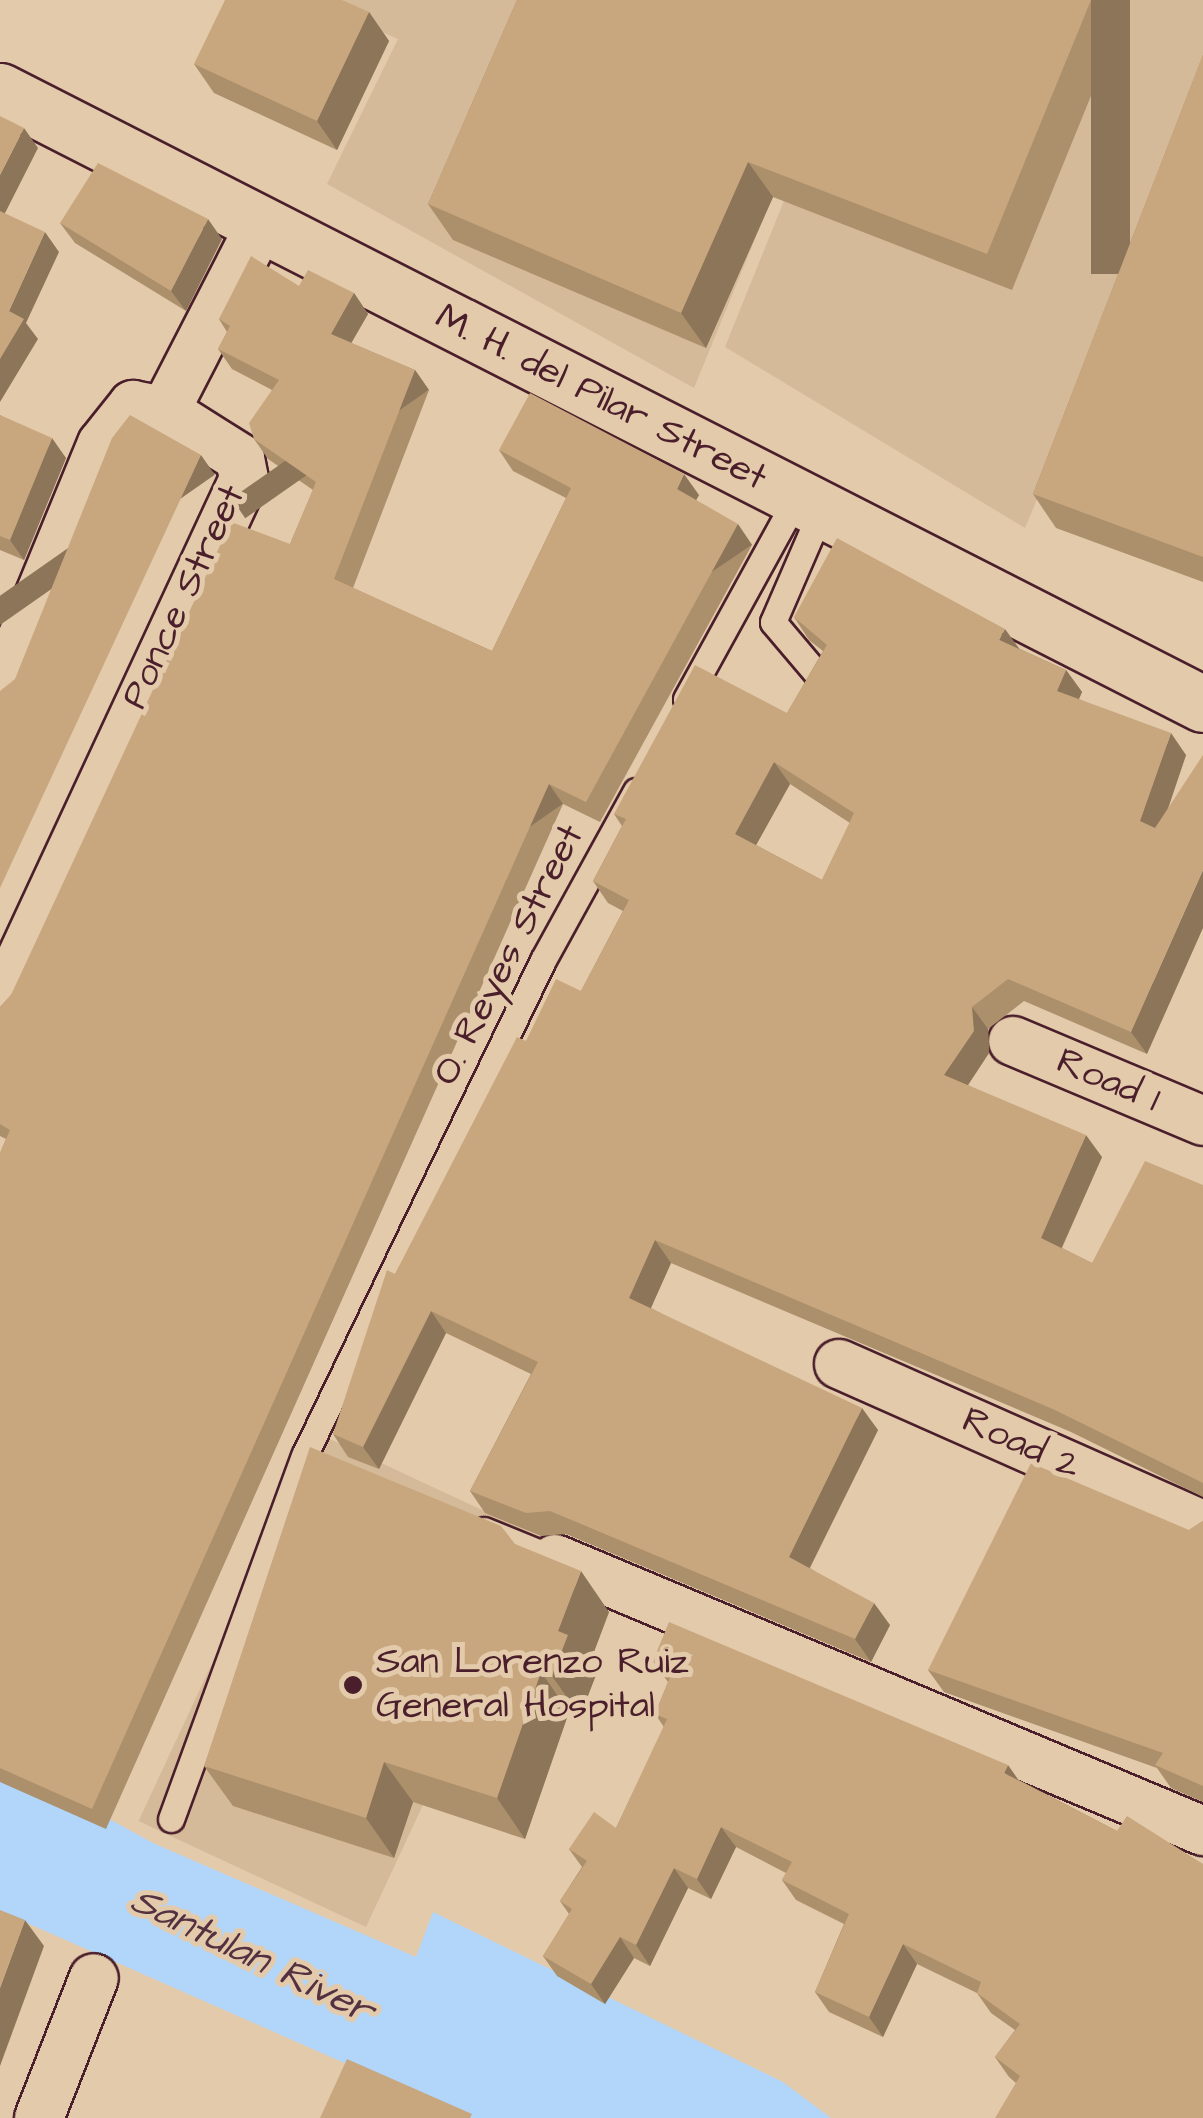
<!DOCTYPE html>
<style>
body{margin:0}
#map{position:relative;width:1203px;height:2118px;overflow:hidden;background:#e3caab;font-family:"Architects Daughter",sans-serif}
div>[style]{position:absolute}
.built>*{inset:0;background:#d5ba99;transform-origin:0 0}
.water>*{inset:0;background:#b2d5fa}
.roads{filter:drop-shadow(2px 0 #4a1f2b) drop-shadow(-2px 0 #4a1f2b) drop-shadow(0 2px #4a1f2b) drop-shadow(0 -2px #4a1f2b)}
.service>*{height:25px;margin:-12.5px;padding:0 12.5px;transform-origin:12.5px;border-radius:12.5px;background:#e3caab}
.minor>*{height:48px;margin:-24px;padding:0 24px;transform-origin:24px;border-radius:24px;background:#e3caab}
.secondary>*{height:55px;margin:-27.5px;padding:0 27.5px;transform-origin:27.5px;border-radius:27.5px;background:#e3caab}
.wall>*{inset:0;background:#ac906c}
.shaded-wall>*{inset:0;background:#8c7558;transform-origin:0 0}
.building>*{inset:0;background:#c8a77e}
.dots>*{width:28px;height:28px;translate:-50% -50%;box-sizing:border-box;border:5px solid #e3caab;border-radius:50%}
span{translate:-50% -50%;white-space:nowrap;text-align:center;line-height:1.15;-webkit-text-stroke:10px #e3caab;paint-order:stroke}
.street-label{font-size:38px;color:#4a1f2b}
.poi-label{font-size:38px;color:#4a1f2b}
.left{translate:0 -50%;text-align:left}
.water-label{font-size:40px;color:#543140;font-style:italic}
</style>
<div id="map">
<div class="built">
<i style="clip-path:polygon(310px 0,853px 0,694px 388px,327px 184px,398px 39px)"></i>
<i style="clip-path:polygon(865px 0,1203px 0,1203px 100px,1025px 528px,725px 347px)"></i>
<i style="left:319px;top:1434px;width:251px;height:427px;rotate:25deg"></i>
</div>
<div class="water">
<i style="clip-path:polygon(0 1759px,153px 1843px,416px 1957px,433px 1912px,783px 2082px,831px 2118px,469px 2118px,0 1911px)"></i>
</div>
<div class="roads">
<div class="service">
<i style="left:817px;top:674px;width:68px;rotate:-130.2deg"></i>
<i style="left:773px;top:622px;width:123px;rotate:-66.6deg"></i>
<i style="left:686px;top:699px;width:230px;rotate:-61.2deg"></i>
<i style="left:484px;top:1530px;width:77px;rotate:22.2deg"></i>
<i style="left:171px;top:1819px;width:387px;rotate:-69.9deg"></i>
<i style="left:304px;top:1456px;width:551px;rotate:-64.27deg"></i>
<i style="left:543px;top:960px;width:193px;rotate:-61.2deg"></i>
</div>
<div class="minor">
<i style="left:0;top:691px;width:267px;rotate:-67.6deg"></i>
<i style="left:102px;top:444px;width:50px;rotate:-51.5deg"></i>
<i style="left:133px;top:405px;width:33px;rotate:11deg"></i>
<i style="left:0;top:1004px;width:579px;rotate:-65.07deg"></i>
<i style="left:244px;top:479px;width:21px;rotate:-101deg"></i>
<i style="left:240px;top:458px;width:89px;rotate:-147.9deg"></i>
<i style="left:165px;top:411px;width:206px;rotate:-62.8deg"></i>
<i style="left:1013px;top:1041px;width:206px;rotate:22.8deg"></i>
<i style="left:839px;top:1364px;width:398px;rotate:23.9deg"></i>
<i style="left:555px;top:1559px;width:703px;rotate:22.77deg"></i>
<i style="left:39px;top:2118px;width:150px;rotate:-68.6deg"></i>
</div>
<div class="secondary">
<i style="left:0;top:91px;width:1350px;rotate:27deg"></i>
</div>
</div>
<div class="wall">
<i style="clip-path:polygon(517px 0,1130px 0,1012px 290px,773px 197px,706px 348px,453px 240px,428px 204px)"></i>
<i style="clip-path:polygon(369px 12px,389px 41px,337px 150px,214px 93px,194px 64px)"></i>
<i style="clip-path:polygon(1203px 55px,1203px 582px,1056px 528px,1033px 494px)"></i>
<i style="clip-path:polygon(60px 223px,222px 239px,186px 311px,75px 243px)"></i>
<i style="clip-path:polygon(299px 286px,354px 293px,368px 314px,351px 343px,415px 370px,429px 390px,353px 588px,492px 651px,566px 498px,513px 471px,499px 450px,699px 495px,696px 500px,752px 545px,600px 822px,563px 804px,106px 1829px,0 1782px,0 1153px,6px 1139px,0 1136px,0 1007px,11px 995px,290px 544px,313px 490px,268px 459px,254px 439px,272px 390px,232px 369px,218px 349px,227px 332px,219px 319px)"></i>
<i style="clip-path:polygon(0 415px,66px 458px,24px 560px,0 550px)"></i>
<i style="clip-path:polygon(evenodd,794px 617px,1020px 649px,1066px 670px,1082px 692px,1079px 699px,1186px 755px,1168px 809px,1147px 1054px,1024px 1001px,988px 1029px,989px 1053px,968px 1085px,1102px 1157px,1062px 1248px,1092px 1263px,1203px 1185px,1203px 1497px,1071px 1432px,671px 1263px,651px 1308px,878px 1430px,810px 1568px,890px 1625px,871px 1662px,566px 1534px,541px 1536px,485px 1513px,470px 1491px,531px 1374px,446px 1333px,379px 1469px,348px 1457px,333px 1434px,395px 1274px,526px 1041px,581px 991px,623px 911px,608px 903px,593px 881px,622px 826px,614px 814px,787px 713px,823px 651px,809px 640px,794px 617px,790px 784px,850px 823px,822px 880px,756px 845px,790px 784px)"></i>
<i style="clip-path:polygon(1203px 1521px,1203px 1802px,1171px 1788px,1157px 1768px,944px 1692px,928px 1670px,1189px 1530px)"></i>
<i style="clip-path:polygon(515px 1544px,609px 1612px,589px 1665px,596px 1675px,580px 1716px,569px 1712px,525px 1839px,413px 1802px,394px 1858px,233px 1806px,204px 1766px)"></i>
<i style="clip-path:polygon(653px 1661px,1019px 1780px,1117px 1831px,1203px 1864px,1016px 2083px,1009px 2077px,995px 2057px,1015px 2030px,991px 2013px,977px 1993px,917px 1964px,883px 2037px,829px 2012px,815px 1992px,844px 1924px,796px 1900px,782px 1880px,786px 1873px,736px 1847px,711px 1899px,688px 1888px,650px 1966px,634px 1958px,605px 2004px,557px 1976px,543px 1956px,569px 1914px,560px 1901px,582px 1867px,569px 1849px,616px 1828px,664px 1727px,655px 1714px,668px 1682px)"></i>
</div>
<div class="shaded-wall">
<i style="left:1091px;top:0;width:39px;height:274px"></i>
<i style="clip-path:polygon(369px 12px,389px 41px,337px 150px,317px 121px)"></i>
<i style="clip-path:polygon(24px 128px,38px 148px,0 223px,0 175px)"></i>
<i style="clip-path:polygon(748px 162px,773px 197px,706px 348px,681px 313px)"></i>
<i style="clip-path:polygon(208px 219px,222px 239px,186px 311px,171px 291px)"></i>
<i style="clip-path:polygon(45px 232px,59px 252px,26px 323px,38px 339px,0 402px,0 359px,9px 311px)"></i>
<i style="clip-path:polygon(354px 293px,368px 314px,345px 354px,331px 334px)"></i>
<i style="left:415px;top:370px;width:24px;height:224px;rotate:55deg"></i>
<i style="clip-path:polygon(52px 438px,66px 458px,24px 560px,10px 540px)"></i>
<i style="left:201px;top:455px;width:24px;height:477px;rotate:55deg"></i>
<i style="clip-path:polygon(684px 474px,699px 495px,691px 509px,677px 489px)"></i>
<i style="left:738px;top:524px;width:25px;height:317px;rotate:56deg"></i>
<i style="clip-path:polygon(1005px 629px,1021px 651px,999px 640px)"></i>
<i style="clip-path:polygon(1066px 670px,1082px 692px,1072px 714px,1057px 691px)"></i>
<i style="clip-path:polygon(1171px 733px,1186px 755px,1156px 843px,1140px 821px)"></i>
<i style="clip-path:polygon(774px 762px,790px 784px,750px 856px,735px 834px)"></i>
<i style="left:549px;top:784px;width:24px;height:1122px;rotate:55deg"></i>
<i style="clip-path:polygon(1203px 870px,1203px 928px,1147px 1054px,1131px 1032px)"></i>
<i style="clip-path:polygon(972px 1007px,988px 1029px,989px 1053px,960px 1097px,944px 1075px)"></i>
<i style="clip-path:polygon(1086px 1135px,1102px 1157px,1056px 1260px,1041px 1238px)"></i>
<i style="clip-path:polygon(655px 1240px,671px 1263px,645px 1321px,629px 1298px)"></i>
<i style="clip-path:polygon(431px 1311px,446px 1333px,379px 1469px,363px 1447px)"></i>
<i style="clip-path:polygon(862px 1408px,878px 1430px,804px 1579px,789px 1557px)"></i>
<i style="clip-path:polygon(581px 1571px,609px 1612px,589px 1665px,596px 1675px,580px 1716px,552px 1676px,558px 1631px)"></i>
<i style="clip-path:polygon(874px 1603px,890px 1625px,871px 1662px,855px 1639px)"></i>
<i style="clip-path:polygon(541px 1672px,569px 1712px,525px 1839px,497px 1798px)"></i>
<i style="clip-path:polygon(384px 1762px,413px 1802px,394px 1858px,366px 1818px)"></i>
<i style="clip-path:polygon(1008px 1765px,1022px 1785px,1004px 1773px)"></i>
<i style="clip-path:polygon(721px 1827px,736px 1847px,711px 1899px,697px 1879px)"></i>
<i style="clip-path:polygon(674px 1868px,688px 1888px,650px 1966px,636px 1945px)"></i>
<i style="clip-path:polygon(25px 1920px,44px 1946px,0 2066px,0 1988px)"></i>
<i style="clip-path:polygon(620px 1937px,634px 1958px,605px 2004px,591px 1984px)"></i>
<i style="clip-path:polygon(903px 1944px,917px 1964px,883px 2037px,869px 2017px)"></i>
</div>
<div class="building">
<i style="clip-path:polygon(225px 0,342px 0,369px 12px,317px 121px,194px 64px)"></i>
<i style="clip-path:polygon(517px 0,1091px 0,987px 254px,748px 162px,681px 313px,428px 204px)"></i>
<i style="clip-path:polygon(1203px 55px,1203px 557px,1033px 494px)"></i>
<i style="clip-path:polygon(0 116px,24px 128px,0 175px)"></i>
<i style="clip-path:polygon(98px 163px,208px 219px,171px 291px,60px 223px)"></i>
<i style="clip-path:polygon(0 211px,45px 232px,9px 311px,24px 319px,0 359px)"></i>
<i style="clip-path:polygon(251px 256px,299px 286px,308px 270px,354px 293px,331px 334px,415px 370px,334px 579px,492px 651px,571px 488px,499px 450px,530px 393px,684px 474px,677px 489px,738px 524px,586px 802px,549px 784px,92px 1809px,0 1768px,0 1153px,10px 1130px,0 1124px,0 1007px,11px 995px,231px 522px,290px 544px,316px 482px,254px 439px,249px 423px,279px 380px,218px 349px,230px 326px,219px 319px)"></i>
<i style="clip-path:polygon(0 415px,52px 438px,10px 540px,0 536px)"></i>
<i style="clip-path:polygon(130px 415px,201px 455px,0 888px,0 691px,15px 679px,112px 438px)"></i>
<i style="clip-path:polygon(evenodd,837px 538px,1005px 629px,999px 640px,1066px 670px,1057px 691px,1171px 733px,1140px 821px,1155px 828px,1203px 755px,1203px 870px,1131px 1032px,1008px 979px,972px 1007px,974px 1031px,944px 1075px,1086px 1135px,1041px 1238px,1092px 1263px,1145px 1161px,1203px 1185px,1203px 1483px,1055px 1410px,655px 1240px,629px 1298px,862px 1408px,789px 1557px,874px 1603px,855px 1639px,550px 1511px,526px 1513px,470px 1491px,538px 1362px,431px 1311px,363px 1447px,333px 1434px,387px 1270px,395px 1274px,517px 1037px,526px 1041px,556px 979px,581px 991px,629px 900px,593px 881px,626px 819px,614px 814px,695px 665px,787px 713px,827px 645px,794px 617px,837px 538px,774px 762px,854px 813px,822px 880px,735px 834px,774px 762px)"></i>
<i style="clip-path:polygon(310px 1447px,501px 1526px,515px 1544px,581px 1571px,558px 1631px,568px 1635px,552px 1676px,541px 1672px,497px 1798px,384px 1762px,366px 1818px,204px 1766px)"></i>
<i style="clip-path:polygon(1031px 1463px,1189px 1530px,1203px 1521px,1203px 1786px,1155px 1765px,1163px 1753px,928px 1670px)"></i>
<i style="clip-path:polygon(669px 1622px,1008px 1765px,1004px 1773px,1117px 1831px,1127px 1816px,1203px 1864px,1203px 2118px,995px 2118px,1020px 2076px,995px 2057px,1020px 2024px,977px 1993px,981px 1982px,903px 1944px,869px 2017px,815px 1992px,849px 1914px,782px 1880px,792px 1862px,721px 1827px,697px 1879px,674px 1868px,636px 1945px,620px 1937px,591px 1984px,543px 1956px,572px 1909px,560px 1901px,587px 1861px,569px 1849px,594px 1812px,616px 1828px,667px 1719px,655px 1714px,673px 1670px,653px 1661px)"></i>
<i style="clip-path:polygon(0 1910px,25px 1920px,0 1988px)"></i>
<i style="clip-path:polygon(347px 2059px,472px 2114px,470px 2118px,320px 2118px)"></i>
</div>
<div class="dots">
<i style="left:353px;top:1685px;background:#4a1f2b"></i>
</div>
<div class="street-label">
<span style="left:601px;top:398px;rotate:27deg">M. H. del Pilar Street</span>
<span style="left:184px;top:597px;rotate:-65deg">Ponce Street</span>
<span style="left:509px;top:955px;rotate:-63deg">O. Reyes Street</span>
<span style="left:1108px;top:1081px;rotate:23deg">Road 1</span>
<span style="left:1021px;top:1444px;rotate:24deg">Road 2</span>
</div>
<div class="poi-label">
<span class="left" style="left:376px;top:1685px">San Lorenzo Ruiz<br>General Hospital</span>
</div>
<div class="water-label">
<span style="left:252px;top:1956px;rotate:26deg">Santulan River</span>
</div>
</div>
